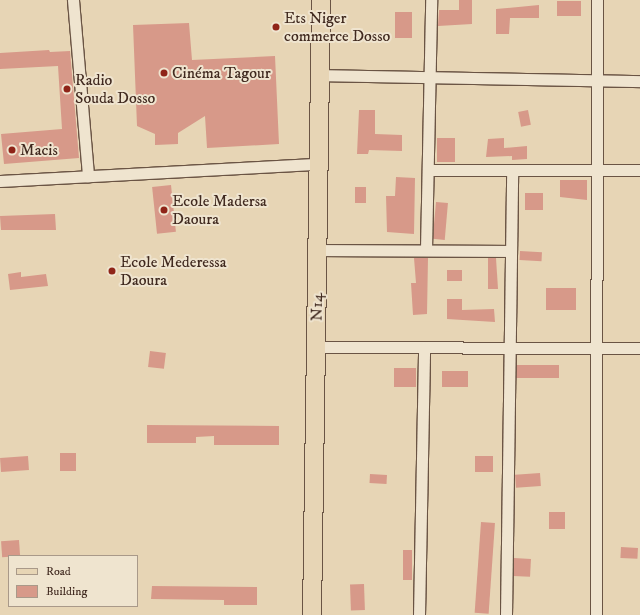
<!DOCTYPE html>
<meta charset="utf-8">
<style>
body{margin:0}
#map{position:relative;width:640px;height:615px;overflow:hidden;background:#e7d5b5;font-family:"IM FELL DW Pica",serif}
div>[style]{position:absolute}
.building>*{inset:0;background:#d79989;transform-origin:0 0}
.roads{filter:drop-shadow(1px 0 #6a5444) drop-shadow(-1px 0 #6a5444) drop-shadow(0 1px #6a5444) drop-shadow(0 -1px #6a5444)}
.minor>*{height:11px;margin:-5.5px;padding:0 5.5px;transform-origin:5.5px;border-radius:5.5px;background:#efe4cf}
.primary>*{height:18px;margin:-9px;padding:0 9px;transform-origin:9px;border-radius:9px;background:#e7d5b5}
.dots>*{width:11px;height:11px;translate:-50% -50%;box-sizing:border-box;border:2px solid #efe4cf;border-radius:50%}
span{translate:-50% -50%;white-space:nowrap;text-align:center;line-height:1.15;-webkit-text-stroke:4px #efe4cf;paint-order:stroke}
.poi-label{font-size:16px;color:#40291f}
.left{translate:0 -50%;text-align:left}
.street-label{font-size:16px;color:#40291f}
.legend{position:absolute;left:8px;top:555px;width:130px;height:52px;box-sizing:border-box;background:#efe4cf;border:1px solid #a99989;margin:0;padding:5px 7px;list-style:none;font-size:12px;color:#40291f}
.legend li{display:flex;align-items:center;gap:8px;height:20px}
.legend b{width:20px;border:1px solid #a99989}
</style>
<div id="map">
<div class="building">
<i style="clip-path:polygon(459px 0,472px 0,472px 24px,438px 26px,439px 10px,459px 10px)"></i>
<i style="left:557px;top:1px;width:24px;height:15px"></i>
<i style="clip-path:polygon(539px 5px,539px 18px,510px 18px,509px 34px,496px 34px,496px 9px)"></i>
<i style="left:395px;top:12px;width:17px;height:26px"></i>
<i style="clip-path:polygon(189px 23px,192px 60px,275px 56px,279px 144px,207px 148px,205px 116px,178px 133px,178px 144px,155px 145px,155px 134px,137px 126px,133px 25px)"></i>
<i style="clip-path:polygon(49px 50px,50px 52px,70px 51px,79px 158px,4px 164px,1px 134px,62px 129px,58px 66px,0 69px,0 53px)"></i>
<i style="clip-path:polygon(359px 110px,375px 110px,375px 134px,402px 135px,402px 151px,369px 150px,368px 154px,357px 154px)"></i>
<i style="left:528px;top:110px;width:15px;height:10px;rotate:79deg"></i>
<i style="left:437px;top:138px;width:18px;height:24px"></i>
<i style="clip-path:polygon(504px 138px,504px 148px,527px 146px,527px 159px,512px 160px,512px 156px,486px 157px,488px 139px)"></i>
<i style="clip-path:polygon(396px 177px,415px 178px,414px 234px,387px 232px,386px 196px,395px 196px)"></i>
<i style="clip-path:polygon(560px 180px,587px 180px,587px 200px,560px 197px)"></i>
<i style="left:171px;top:185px;width:47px;height:19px;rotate:84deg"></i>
<i style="left:355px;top:187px;width:11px;height:16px"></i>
<i style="left:543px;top:193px;width:17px;height:18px;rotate:90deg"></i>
<i style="left:436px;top:202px;width:12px;height:37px;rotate:5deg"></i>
<i style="clip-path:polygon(55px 214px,56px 230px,1px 230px,0 216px)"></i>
<i style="left:520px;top:251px;width:22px;height:9px;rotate:3deg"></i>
<i style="clip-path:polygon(414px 258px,428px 258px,427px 314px,413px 315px,411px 283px,416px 283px)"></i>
<i style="clip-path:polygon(488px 258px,496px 258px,498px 289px,488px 289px)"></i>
<i style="left:447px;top:270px;width:15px;height:11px"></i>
<i style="clip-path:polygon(21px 272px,21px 277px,46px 274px,48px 286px,10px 290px,8px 274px)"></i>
<i style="left:546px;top:288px;width:30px;height:22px"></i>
<i style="clip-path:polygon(447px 299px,462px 299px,462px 310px,494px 309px,495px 322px,447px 319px)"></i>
<i style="left:150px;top:351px;width:16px;height:16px;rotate:7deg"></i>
<i style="left:516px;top:365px;width:43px;height:13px"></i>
<i style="left:416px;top:368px;width:19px;height:22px;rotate:90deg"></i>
<i style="left:468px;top:371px;width:16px;height:26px;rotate:90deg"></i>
<i style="clip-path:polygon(147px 425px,279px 426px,279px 445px,214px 445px,214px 436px,196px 437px,196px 443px,147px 443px)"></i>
<i style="left:60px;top:453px;width:16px;height:18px"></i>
<i style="left:28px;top:456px;width:14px;height:28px;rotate:86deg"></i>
<i style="left:475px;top:456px;width:18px;height:16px"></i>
<i style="left:540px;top:473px;width:13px;height:25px;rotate:86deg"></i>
<i style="left:370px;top:474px;width:17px;height:9px;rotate:3deg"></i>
<i style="left:549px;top:512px;width:16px;height:17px"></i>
<i style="left:481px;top:522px;width:14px;height:91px;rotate:4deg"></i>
<i style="left:19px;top:540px;width:16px;height:18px;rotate:86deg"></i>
<i style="left:621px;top:547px;width:17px;height:11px;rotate:3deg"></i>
<i style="left:403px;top:550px;width:9px;height:30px"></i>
<i style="left:514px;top:558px;width:17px;height:18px;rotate:3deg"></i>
<i style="left:364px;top:584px;width:26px;height:14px;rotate:88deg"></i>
<i style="clip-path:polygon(152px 586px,257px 587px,257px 605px,224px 605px,224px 600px,151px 599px)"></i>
</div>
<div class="roads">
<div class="minor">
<i style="left:73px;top:0;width:177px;rotate:85.1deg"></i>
<i style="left:320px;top:75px;width:320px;rotate:1.1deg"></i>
<i style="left:430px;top:170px;width:210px"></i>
<i style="left:0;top:181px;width:319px;rotate:-3.1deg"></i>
<i style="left:426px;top:249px;width:249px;rotate:-88.8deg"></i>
<i style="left:317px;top:250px;width:194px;rotate:0.3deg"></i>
<i style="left:316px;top:347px;width:324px;rotate:0.2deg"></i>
<i style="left:419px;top:615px;width:268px;rotate:-88.9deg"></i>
<i style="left:506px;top:615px;width:445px;rotate:-89.2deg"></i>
<i style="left:596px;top:615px;width:615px;rotate:-89.91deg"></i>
</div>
<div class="primary">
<i style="left:312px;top:615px;width:615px;rotate:-89.16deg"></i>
</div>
</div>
<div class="dots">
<i style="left:276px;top:27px;background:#8f2418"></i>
<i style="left:164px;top:73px;background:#8f2418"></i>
<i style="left:67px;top:89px;background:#8f2418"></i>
<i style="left:12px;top:150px;background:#8f2418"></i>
<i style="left:164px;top:210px;background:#8f2418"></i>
<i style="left:112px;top:271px;background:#8f2418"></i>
</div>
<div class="poi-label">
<span class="left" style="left:284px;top:27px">Ets Niger<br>commerce Dosso</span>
<span class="left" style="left:172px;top:73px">Cinéma Tagour</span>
<span class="left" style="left:75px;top:89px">Radio<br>Souda Dosso</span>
<span class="left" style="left:20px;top:150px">Macis</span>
<span class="left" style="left:172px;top:210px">Ecole Madersa<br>Daoura</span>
<span class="left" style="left:120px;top:271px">Ecole Mederessa<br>Daoura</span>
</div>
<div class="street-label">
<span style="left:317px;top:307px;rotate:-89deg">N14</span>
</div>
<ul class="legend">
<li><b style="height:5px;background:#e7d5b5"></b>Road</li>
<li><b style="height:11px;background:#d79989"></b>Building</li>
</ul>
</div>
